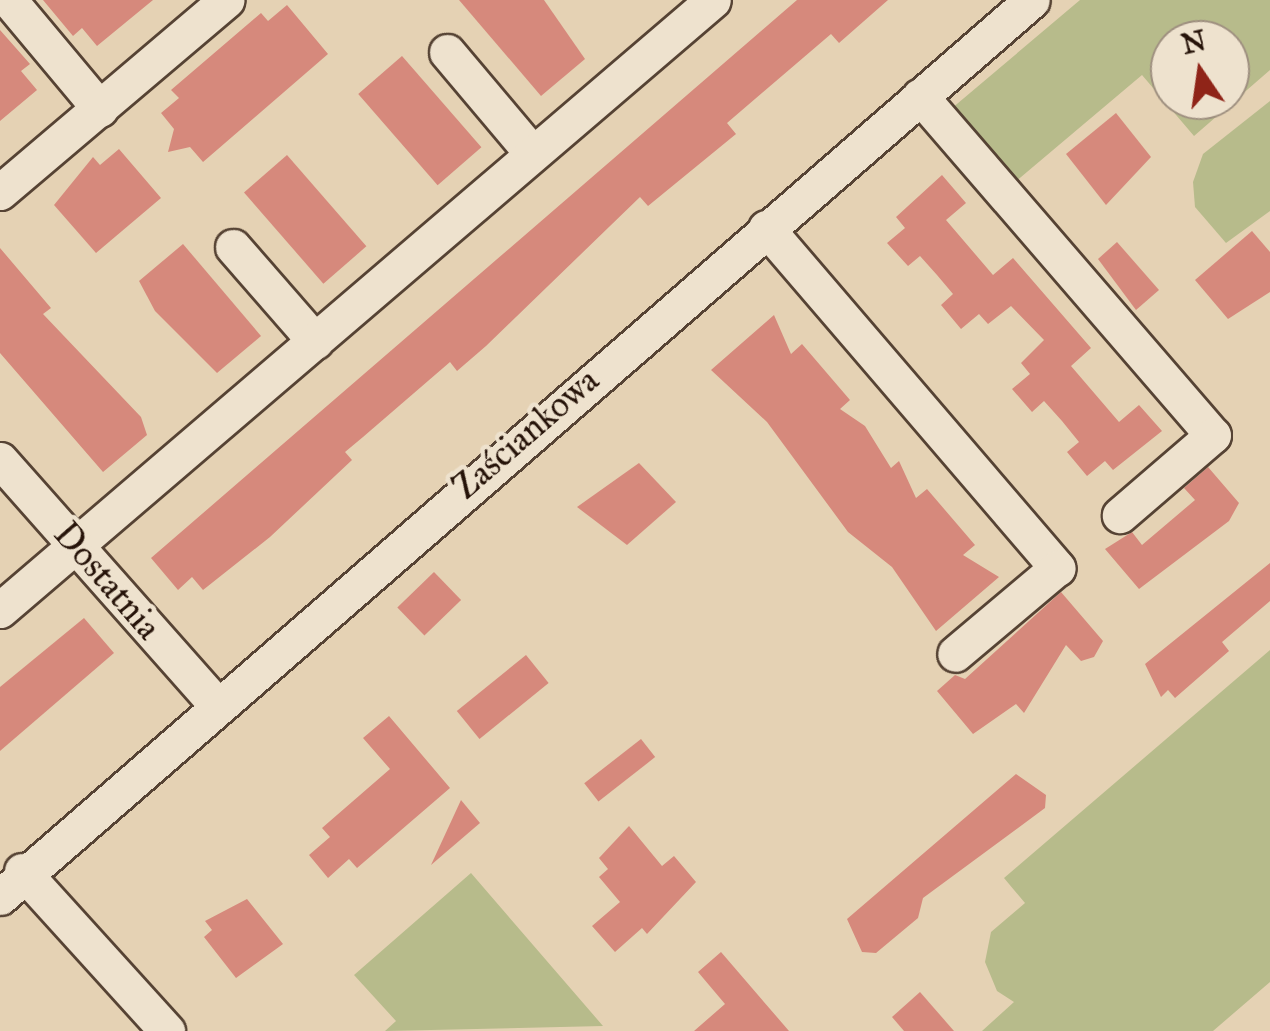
<!DOCTYPE html>
<meta charset="utf-8">
<style>
body{margin:0}
#map{position:relative;width:1270px;height:1031px;overflow:hidden;background:#e5d2b4;font-family:"IM FELL Great Primer",serif}
div>[style]{position:absolute}
.green>*{inset:0;background:#b7bb8b}
.building>*{inset:0;background:#d6897c;transform-origin:0 0}
.roads{filter:drop-shadow(2px 0 #564334) drop-shadow(-2px 0 #564334) drop-shadow(0 2px #564334) drop-shadow(0 -2px #564334)}
.minor>*{height:35px;margin:-17.5px;padding:0 17.5px;transform-origin:17.5px;border-radius:17.5px;background:#eee2ce}
span{translate:-50% -50%;white-space:nowrap;text-align:center;line-height:1.15;-webkit-text-stroke:9px #eee2ce;paint-order:stroke}
.street-label{font-size:35px;color:#261309}
.north{position:absolute;left:1150px;top:20px;width:100px;height:100px;box-sizing:border-box;background:#eee2ce;border:2px solid #9e8f7f;border-radius:50%;rotate:347deg;font-size:28px;font-weight:700;line-height:40px;text-align:center;color:#261309}
.north::after{content:'';display:block;margin:auto;width:35px;height:45px;background:#8f2418;clip-path:polygon(50% 0,100% 100%,50% 72%,0 100%)}
</style>
<div id="map">
<div class="green">
<i style="clip-path:polygon(evenodd,1080px 0,1270px 0,1270px 70px,1194px 136px,1142px 75px,1014px 183px,951px 109px,1080px 0,1170px 40px,1230px 40px,1230px 100px,1170px 100px,1170px 40px)"></i>
<i style="clip-path:polygon(1270px 101px,1270px 211px,1226px 243px,1195px 207px,1193px 182px,1203px 154px)"></i>
<i style="clip-path:polygon(1270px 650px,1270px 982px,1213px 1031px,982px 1031px,1014px 1002px,997px 991px,985px 962px,991px 932px,1025px 903px,1004px 878px)"></i>
<i style="clip-path:polygon(471px 873px,603px 1026px,385px 1031px,396px 1021px,354px 975px)"></i>
</div>
<div class="building">
<i style="clip-path:polygon(43px 0,153px 0,97px 46px,82px 28px,73px 36px)"></i>
<i style="clip-path:polygon(459px 0,544px 0,585px 59px,541px 96px)"></i>
<i style="clip-path:polygon(797px 0,888px 0,839px 43px,831px 34px,727px 123px,736px 134px,648px 206px,640px 197px,486px 346px,457px 371px,450px 362px,363px 437px,345px 452px,352px 460px,270px 537px,203px 590px,192px 577px,178px 590px,151px 558px)"></i>
<i style="clip-path:polygon(287px 5px,328px 54px,203px 162px,190px 147px,168px 152px,174px 129px,161px 113px,179px 98px,171px 90px,261px 13px,268px 21px)"></i>
<i style="clip-path:polygon(0 30px,30px 64px,21px 71px,37px 90px,0 121px)"></i>
<i style="left:402px;top:56px;width:121px;height:58px;rotate:49deg"></i>
<i style="clip-path:polygon(1116px 113px,1151px 157px,1106px 205px,1066px 154px)"></i>
<i style="clip-path:polygon(119px 149px,161px 198px,96px 253px,54px 205px,93px 157px,100px 165px)"></i>
<i style="left:287px;top:155px;width:121px;height:57px;rotate:49deg"></i>
<i style="clip-path:polygon(942px 175px,966px 203px,946px 220px,993px 275px,1013px 258px,1091px 348px,1071px 366px,1119px 422px,1139px 405px,1162px 431px,1113px 470px,1105px 461px,1087px 476px,1067px 452px,1079px 442px,1062px 421px,1044px 401px,1032px 412px,1012px 389px,1030px 374px,1021px 363px,1044px 340px,1011px 306px,988px 324px,979px 314px,961px 329px,941px 305px,953px 294px,937px 275px,920px 256px,908px 266px,887px 243px,905px 228px,896px 217px)"></i>
<i style="clip-path:polygon(1252px 231px,1270px 252px,1270px 292px,1228px 319px,1195px 280px)"></i>
<i style="clip-path:polygon(1117px 242px,1159px 290px,1136px 310px,1098px 259px)"></i>
<i style="clip-path:polygon(183px 244px,261px 336px,217px 373px,155px 311px,139px 281px)"></i>
<i style="clip-path:polygon(0 248px,51px 308px,43px 314px,141px 417px,147px 435px,103px 472px,0 353px)"></i>
<i style="clip-path:polygon(774px 315px,791px 354px,802px 344px,850px 400px,840px 409px,865px 426px,891px 468px,899px 461px,916px 498px,927px 489px,975px 545px,963px 555px,999px 577px,936px 631px,892px 567px,848px 532px,767px 422px,711px 370px)"></i>
<i style="clip-path:polygon(639px 463px,676px 502px,627px 545px,577px 507px)"></i>
<i style="clip-path:polygon(1208px 467px,1239px 503px,1229px 521px,1139px 589px,1105px 549px,1132px 532px,1142px 545px,1195px 500px,1184px 488px)"></i>
<i style="clip-path:polygon(1270px 563px,1270px 601px,1222px 642px,1229px 651px,1175px 698px,1168px 690px,1161px 697px,1145px 664px)"></i>
<i style="left:434px;top:572px;width:39px;height:51px;rotate:46deg"></i>
<i style="clip-path:polygon(1061px 592px,1103px 641px,1094px 657px,1081px 661px,1066px 645px,1024px 713px,1016px 704px,973px 734px,937px 691px,955px 675px,965px 679px)"></i>
<i style="clip-path:polygon(84px 618px,114px 653px,0 751px,0 687px)"></i>
<i style="left:526px;top:655px;width:36px;height:89px;rotate:51deg"></i>
<i style="clip-path:polygon(389px 716px,450px 788px,357px 868px,349px 859px,328px 878px,309px 855px,330px 837px,322px 828px,390px 769px,363px 738px)"></i>
<i style="left:641px;top:739px;width:23px;height:72px;rotate:52deg"></i>
<i style="clip-path:polygon(1016px 774px,1046px 795px,1045px 808px,923px 898px,918px 918px,876px 953px,862px 952px,847px 919px)"></i>
<i style="clip-path:polygon(461px 800px,480px 823px,431px 865px)"></i>
<i style="clip-path:polygon(629px 826px,662px 866px,674px 856px,696px 882px,647px 934px,642px 928px,615px 952px,592px 926px,620px 902px,599px 877px,608px 869px,599px 858px)"></i>
<i style="clip-path:polygon(247px 899px,283px 944px,236px 978px,204px 937px,212px 930px,205px 921px)"></i>
<i style="clip-path:polygon(721px 952px,789px 1031px,694px 1031px,725px 1004px,698px 972px)"></i>
<i style="clip-path:polygon(920px 992px,954px 1031px,904px 1031px,892px 1017px)"></i>
</div>
<div class="roads">
<div class="minor">
<i style="left:9px;top:0;width:142px;rotate:50.1deg"></i>
<i style="left:447px;top:52px;width:132px;rotate:49.9deg"></i>
<i style="left:920px;top:96px;width:448px;rotate:49.2deg"></i>
<i style="left:1213px;top:435px;width:123px;rotate:139.3deg"></i>
<i style="left:0;top:192px;width:297px;rotate:-40.3deg"></i>
<i style="left:766px;top:228px;width:448px;rotate:49.4deg"></i>
<i style="left:1057px;top:568px;width:133px;rotate:139.9deg"></i>
<i style="left:233px;top:247px;width:125px;rotate:48.9deg"></i>
<i style="left:0;top:460px;width:323px;rotate:48.5deg"></i>
<i style="left:0;top:610px;width:938px;rotate:-40.55deg"></i>
<i style="left:22px;top:871px;width:216px;rotate:47.8deg"></i>
<i style="left:0;top:897px;width:1367px;rotate:-41deg"></i>
</div>
</div>
<div class="street-label">
<span style="left:526px;top:434px;rotate:-41deg">Zaściankowa</span>
<span style="left:107px;top:581px;rotate:49deg">Dostatnia</span>
</div>
<div class="north">N</div>
</div>
